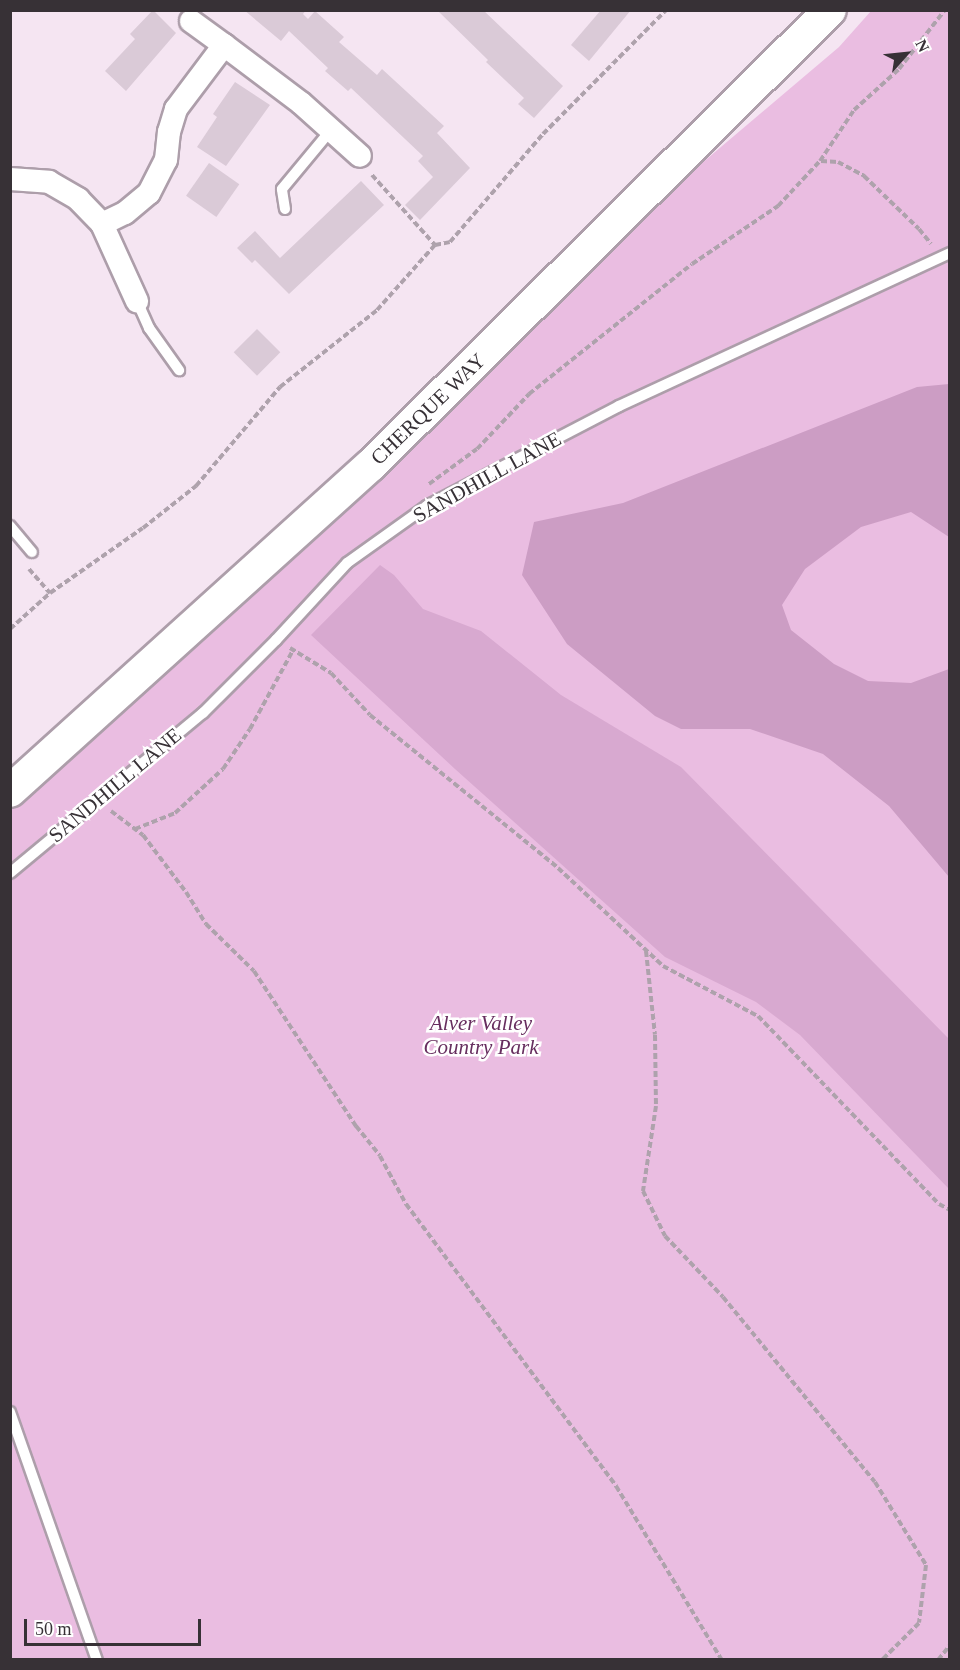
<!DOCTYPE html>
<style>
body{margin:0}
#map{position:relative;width:960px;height:1670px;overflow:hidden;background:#f5e5f2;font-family:"Times New Roman",serif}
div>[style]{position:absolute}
.green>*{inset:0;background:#eabde1}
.forest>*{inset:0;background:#d8a9d0}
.water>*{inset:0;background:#cc9dc4}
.building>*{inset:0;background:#dacad7;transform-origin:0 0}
.path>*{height:4px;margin-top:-2px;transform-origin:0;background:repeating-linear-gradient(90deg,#aea2ac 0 6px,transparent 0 9px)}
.roads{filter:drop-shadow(2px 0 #ad9eaa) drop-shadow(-2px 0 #ad9eaa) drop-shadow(0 2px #ad9eaa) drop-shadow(0 -2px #ad9eaa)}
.lane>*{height:10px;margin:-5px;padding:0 5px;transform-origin:5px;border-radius:5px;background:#fff}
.street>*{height:22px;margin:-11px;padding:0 11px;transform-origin:11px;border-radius:11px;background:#fff}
.secondary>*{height:32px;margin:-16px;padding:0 16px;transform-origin:16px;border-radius:16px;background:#fff}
span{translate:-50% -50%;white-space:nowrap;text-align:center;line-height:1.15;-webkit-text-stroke:5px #fff;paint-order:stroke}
.street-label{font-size:21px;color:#373136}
.park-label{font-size:21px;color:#672e5f;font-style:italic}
.frame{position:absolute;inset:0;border:12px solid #373136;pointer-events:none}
.north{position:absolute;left:876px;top:24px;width:60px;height:60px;-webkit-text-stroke:4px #fff;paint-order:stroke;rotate:63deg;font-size:16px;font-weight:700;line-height:24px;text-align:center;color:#373136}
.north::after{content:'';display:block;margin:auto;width:21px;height:27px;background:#373136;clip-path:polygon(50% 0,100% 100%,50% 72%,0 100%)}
.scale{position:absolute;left:24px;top:1619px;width:177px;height:27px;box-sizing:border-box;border:3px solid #373136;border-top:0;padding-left:8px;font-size:18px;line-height:21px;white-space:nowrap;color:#373136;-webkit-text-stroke:4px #fff;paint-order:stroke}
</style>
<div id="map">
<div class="green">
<i style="clip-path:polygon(871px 11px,949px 11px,949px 1659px,11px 1659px,10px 791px,538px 302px,839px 47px)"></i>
</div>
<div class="forest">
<i style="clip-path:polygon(380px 565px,394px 575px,423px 609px,481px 631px,561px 695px,681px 767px,949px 1039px,949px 1189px,800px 1035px,756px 1002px,665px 957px,455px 769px,311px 635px)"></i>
</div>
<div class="water">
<i style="clip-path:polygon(949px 384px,949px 537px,911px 512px,861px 527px,805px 569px,782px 605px,791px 630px,834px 664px,868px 681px,911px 683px,949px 669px,949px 877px,889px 806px,823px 754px,750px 729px,681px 729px,655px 716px,567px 644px,522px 575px,534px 522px,623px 503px,917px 387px)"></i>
</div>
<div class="building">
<i style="clip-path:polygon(153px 10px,176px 33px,126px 91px,105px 71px,135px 39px,130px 34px)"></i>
<i style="clip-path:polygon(244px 10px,306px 10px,303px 14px,308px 19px,315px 11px,344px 37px,339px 42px,377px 75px,382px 69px,444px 126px,437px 133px,470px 168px,420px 220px,405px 205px,433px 177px,418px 161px,423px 156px,351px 88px,348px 91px,325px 71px,328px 68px,289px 31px,281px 41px)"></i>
<i style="clip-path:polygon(437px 10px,483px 10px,563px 86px,534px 118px,518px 104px,524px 98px,486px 62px,488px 60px)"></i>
<i style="clip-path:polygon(601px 10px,631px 10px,589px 61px,571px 45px)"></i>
<i style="clip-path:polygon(235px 82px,270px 105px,226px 166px,197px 147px,217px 117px,213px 114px)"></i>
<i style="left:209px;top:163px;width:37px;height:40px;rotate:35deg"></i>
<i style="clip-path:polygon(361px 181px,384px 205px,289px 294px,255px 260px,252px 263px,237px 248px,255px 231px,280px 258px)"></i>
<i style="left:257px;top:329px;width:33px;height:33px;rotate:45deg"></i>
</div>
<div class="path">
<i style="left:821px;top:161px;width:17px;rotate:3deg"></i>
<i style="left:838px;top:162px;width:30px;rotate:28deg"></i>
<i style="left:864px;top:176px;width:76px;rotate:43.9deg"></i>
<i style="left:919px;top:229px;width:19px;rotate:51deg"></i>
<i style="left:372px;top:175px;width:94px;rotate:48deg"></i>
<i style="left:429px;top:484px;width:59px;rotate:-36.1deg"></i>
<i style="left:477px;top:449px;width:76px;rotate:-46.6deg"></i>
<i style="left:529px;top:394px;width:208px;rotate:-38.6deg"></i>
<i style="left:692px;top:264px;width:104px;rotate:-34deg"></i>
<i style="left:778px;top:206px;width:62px;rotate:-47deg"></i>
<i style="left:820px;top:161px;width:61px;rotate:-56.3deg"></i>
<i style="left:854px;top:110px;width:61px;rotate:-42.3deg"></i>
<i style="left:899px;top:69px;width:75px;rotate:-52.1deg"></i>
<i style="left:29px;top:569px;width:32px;rotate:49deg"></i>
<i style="left:10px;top:629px;width:54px;rotate:-42deg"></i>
<i style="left:50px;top:593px;width:113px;rotate:-35deg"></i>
<i style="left:143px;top:528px;width:68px;rotate:-38.4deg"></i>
<i style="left:196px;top:486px;width:130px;rotate:-49.7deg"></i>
<i style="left:280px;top:387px;width:124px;rotate:-38.4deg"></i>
<i style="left:377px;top:310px;width:87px;rotate:-48.3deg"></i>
<i style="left:435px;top:245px;width:15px;rotate:-11deg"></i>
<i style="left:450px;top:242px;width:143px;rotate:-49.3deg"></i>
<i style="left:543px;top:134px;width:175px;rotate:-45.2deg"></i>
<i style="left:290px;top:648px;width:48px;rotate:31.4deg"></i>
<i style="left:331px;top:673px;width:57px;rotate:47.1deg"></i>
<i style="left:370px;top:715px;width:242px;rotate:39.1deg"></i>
<i style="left:558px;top:868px;width:144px;rotate:43deg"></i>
<i style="left:663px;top:966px;width:107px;rotate:27.8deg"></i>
<i style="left:758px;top:1016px;width:261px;rotate:46.1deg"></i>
<i style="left:939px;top:1204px;width:13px;rotate:29deg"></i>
<i style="left:111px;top:811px;width:40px;rotate:37deg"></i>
<i style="left:143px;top:835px;width:71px;rotate:53deg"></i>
<i style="left:186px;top:892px;width:38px;rotate:58deg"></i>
<i style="left:206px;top:924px;width:67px;rotate:44.4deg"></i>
<i style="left:254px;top:971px;width:186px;rotate:56.7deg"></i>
<i style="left:356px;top:1126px;width:38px;rotate:51deg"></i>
<i style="left:380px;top:1156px;width:55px;rotate:61.6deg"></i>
<i style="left:406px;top:1204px;width:352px;rotate:53.3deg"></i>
<i style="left:616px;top:1486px;width:204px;rotate:58.7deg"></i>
<i style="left:135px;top:829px;width:43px;rotate:-21.8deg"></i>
<i style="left:175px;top:813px;width:65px;rotate:-42.5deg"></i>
<i style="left:223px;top:769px;width:48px;rotate:-56deg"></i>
<i style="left:250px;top:729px;width:90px;rotate:-61.4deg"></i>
<i style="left:646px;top:951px;width:84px;rotate:83.9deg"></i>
<i style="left:655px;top:1035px;width:71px;rotate:89.2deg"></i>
<i style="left:656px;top:1106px;width:86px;rotate:98.7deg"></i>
<i style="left:643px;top:1191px;width:50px;rotate:63.9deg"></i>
<i style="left:665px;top:1236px;width:84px;rotate:46.4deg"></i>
<i style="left:723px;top:1297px;width:239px;rotate:50.6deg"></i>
<i style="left:875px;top:1482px;width:97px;rotate:58.4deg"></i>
<i style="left:926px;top:1565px;width:58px;rotate:96.9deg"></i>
<i style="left:919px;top:1623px;width:52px;rotate:135deg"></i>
<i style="left:938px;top:1660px;width:19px;rotate:-51deg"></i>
</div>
<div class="roads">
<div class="lane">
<i style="left:285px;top:209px;width:20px;rotate:-99deg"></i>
<i style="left:282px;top:189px;width:77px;rotate:-50.3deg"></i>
<i style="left:137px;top:301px;width:30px;rotate:66deg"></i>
<i style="left:149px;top:328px;width:52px;rotate:54.5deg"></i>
<i style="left:10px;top:526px;width:34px;rotate:50deg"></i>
<i style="left:10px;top:873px;width:251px;rotate:-39.7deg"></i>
<i style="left:203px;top:713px;width:103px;rotate:-45deg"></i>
<i style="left:276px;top:640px;width:105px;rotate:-47.3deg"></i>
<i style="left:347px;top:563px;width:98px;rotate:-35.5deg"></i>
<i style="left:427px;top:506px;width:216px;rotate:-27.5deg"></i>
<i style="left:619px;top:406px;width:365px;rotate:-24.8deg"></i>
<i style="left:10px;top:1412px;width:263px;rotate:70.7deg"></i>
</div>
<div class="street">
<i style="left:191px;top:21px;width:41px;rotate:36deg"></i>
<i style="left:10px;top:179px;width:39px;rotate:4deg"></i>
<i style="left:49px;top:182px;width:34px;rotate:30deg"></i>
<i style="left:78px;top:199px;width:35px;rotate:46deg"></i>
<i style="left:102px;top:224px;width:25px;rotate:-26deg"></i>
<i style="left:125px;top:213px;width:31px;rotate:-40deg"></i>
<i style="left:149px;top:193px;width:37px;rotate:-63deg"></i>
<i style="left:166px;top:160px;width:28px;rotate:-84deg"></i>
<i style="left:169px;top:132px;width:24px;rotate:-73deg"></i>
<i style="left:176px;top:109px;width:80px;rotate:-53.1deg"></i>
<i style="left:224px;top:45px;width:96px;rotate:37deg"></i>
<i style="left:301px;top:103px;width:79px;rotate:41.9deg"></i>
<i style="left:102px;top:224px;width:85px;rotate:65.6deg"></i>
</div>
<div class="secondary">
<i style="left:10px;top:791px;width:486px;rotate:-42.1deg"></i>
<i style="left:371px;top:465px;width:646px;rotate:-44.75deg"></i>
</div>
</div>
<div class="street-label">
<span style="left:428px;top:409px;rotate:-44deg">CHERQUE WAY</span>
<span style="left:487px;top:477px;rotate:-29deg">SANDHILL LANE</span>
<span style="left:115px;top:785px;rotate:-40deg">SANDHILL LANE</span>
</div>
<div class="park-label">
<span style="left:481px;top:1035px">Alver Valley<br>Country Park</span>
</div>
<div class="frame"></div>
<div class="north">N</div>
<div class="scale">50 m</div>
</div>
